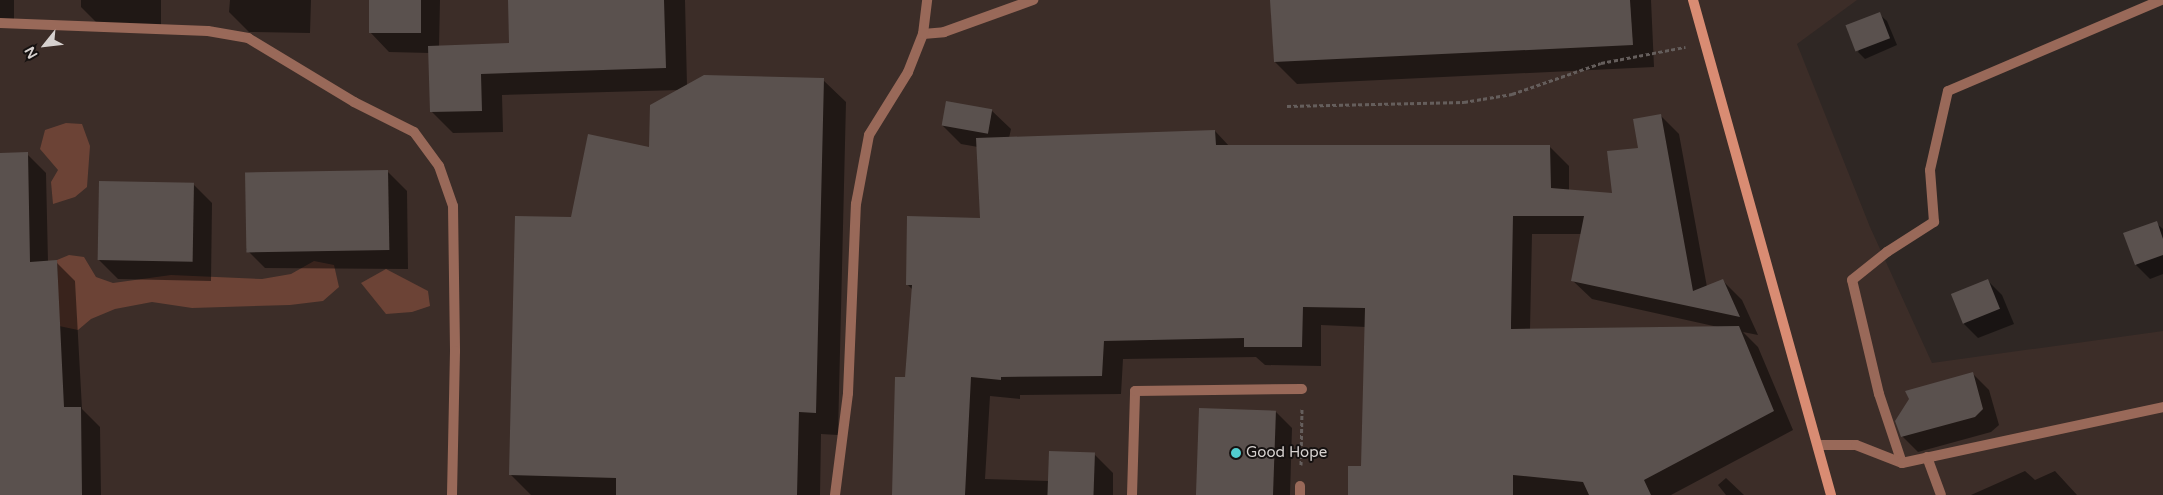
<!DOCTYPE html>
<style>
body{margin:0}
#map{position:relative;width:2163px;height:495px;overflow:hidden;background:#2f2724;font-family:"Varela Round",sans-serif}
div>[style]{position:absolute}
.built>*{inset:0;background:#3c2d28}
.green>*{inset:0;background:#6c4336}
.shadow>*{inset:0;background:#0007;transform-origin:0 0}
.building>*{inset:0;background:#5a514e;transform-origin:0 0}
.path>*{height:3px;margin-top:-1.5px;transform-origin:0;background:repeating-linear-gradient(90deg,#655e5c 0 4px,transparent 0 6.5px)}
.lane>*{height:10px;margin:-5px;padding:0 5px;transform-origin:5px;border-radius:5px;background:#996959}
.street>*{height:10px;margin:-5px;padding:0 5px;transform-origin:5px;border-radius:5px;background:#996959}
.secondary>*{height:10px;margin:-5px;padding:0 5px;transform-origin:5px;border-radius:5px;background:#d98c73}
.dots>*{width:14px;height:14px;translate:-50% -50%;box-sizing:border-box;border:2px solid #151110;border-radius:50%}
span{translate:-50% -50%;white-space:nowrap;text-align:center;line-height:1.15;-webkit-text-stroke:4px #151110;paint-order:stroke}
.poi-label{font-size:15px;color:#d6d1cf}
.left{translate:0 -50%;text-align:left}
.north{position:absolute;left:20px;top:20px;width:50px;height:50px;-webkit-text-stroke:4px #151110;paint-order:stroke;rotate:241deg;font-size:14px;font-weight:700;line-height:20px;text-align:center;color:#d6d1cf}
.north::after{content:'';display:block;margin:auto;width:18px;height:22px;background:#d6d1cf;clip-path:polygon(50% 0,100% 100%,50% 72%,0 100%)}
</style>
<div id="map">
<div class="built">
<i style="clip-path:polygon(0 0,1857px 0,1797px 44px,1870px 227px,1932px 363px,2163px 331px,2163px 495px,0 495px)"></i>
</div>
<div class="green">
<i style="clip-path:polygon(66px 123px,82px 124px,90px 146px,87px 187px,75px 197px,53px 204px,51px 182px,58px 170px,40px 149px,45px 130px)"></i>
<i style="clip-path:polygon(69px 255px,84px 257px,96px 277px,113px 283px,171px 275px,262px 279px,291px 274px,314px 261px,334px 265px,339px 287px,323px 301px,290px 305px,192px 308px,152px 302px,115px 309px,91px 319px,78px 330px,59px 326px,57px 260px)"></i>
<i style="clip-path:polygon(386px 269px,428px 291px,430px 306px,412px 312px,386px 314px,361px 283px)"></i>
</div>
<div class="shadow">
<i style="left:0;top:0;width:14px;height:23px"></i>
<i style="clip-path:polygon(81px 0,161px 0,161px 27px,100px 26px,81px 7px)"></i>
<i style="clip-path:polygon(230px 0,311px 0,310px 33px,249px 32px,229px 12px)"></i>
<i style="clip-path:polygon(371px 0,440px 0,439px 47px,511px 45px,509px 0,685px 0,687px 86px,823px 80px,846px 102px,838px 435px,821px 434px,820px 495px,531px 495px,510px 474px,572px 219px,650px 149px,680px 90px,502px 95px,503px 132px,453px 133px,431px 111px,430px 53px,389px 52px,370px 32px)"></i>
<i style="clip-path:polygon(1272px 0,1651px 0,1654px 67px,1297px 84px,1275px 62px)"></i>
<i style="clip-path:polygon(1879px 14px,1887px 21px,1897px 45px,1865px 59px,1858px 52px)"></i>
<i style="clip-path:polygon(evenodd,991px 110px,1011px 129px,1009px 138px,1215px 131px,1230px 147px,1550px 147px,1569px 166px,1569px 191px,1613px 195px,1660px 115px,1679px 134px,1707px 287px,1723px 281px,1742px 300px,1758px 335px,1743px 332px,1758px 347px,1793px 430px,1671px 495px,1349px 495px,1363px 467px,1366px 327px,1321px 325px,1321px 366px,1265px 365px,1256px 357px,1123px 359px,1121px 394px,1020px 395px,1020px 399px,990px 396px,985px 479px,1049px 481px,1094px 454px,1113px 473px,1113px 495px,894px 495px,896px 378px,906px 379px,913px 290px,907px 284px,981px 219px,978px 147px,961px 144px,942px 125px,991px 110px,1532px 234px,1582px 234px,1572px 280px,1592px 299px,1718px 327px,1530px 330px,1532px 234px)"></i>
<i style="clip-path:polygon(0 154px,27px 154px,46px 173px,48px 262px,56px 262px,75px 281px,82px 409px,100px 427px,101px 495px,0 495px)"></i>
<i style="clip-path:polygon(388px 172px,407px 191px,408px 269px,265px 268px,246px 249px)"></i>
<i style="clip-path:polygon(193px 184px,212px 203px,211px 281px,118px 279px,99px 260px)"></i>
<i style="clip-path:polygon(2156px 223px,2163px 229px,2163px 274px,2150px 279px,2136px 265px)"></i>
<i style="clip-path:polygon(1988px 281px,2002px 295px,2014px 324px,1978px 338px,1964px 324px)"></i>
<i style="clip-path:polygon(1973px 374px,1989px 390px,1999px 425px,1991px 432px,1918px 452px,1902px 436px,1910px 399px)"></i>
<i style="clip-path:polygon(1276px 412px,1292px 428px,1290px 495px,1198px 495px)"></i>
<i style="clip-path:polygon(2025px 471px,2035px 480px,2055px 471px,2077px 495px,1971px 495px)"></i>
<i style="clip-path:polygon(1726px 478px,1744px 495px,1726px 495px,1718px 485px)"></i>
</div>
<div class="building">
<i style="left:369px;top:0;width:52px;height:33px"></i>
<i style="clip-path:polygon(508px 0,664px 0,666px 68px,481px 74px,482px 111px,430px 112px,428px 46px,509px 43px)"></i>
<i style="clip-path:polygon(1270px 0,1630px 0,1633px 45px,1274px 62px)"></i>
<i style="left:1880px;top:12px;width:28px;height:37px;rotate:69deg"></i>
<i style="clip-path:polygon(704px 75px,824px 78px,816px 413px,799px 412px,797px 495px,616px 495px,616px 478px,509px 475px,515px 216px,571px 217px,588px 134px,649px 147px,650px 105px)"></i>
<i style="left:946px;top:101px;width:47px;height:25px;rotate:10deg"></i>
<i style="clip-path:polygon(1661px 114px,1693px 291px,1723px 279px,1740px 317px,1571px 281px,1584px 216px,1513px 216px,1511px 324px,1511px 329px,1739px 326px,1774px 411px,1644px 480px,1651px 495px,1589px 495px,1583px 482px,1513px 475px,1513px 495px,1348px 495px,1348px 466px,1361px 466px,1365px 308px,1303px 307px,1302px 347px,1244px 347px,1244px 338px,1104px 341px,1102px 376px,1001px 377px,1001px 380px,971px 377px,965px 495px,892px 495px,895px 377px,905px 377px,912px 285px,906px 285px,907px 216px,980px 218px,976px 138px,1215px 130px,1216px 145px,1550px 145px,1551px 188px,1612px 193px,1607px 151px,1638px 148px,1633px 119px)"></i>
<i style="clip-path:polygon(28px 152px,30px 262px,57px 260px,64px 407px,81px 407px,82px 495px,0 495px,0 153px)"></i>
<i style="left:388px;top:170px;width:80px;height:143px;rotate:89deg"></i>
<i style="left:99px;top:181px;width:95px;height:79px;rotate:1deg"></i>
<i style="clip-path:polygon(2157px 221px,2163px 239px,2163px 255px,2135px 265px,2123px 233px)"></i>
<i style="left:1988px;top:279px;width:32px;height:40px;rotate:68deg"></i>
<i style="clip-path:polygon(1973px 372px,1983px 409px,1975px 417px,1901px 437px,1895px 421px,1909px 399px,1905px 391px)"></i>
<i style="left:1199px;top:408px;width:77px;height:87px;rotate:2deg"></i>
<i style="left:1049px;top:451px;width:46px;height:44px;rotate:2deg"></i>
</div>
<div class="path">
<i style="left:1287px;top:106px;width:177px;rotate:-1.3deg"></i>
<i style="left:1464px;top:102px;width:49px;rotate:-9.5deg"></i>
<i style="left:1512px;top:94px;width:94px;rotate:-19.2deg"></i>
<i style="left:1601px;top:63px;width:86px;rotate:-10.8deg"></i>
<i style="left:1301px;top:465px;width:56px;rotate:-89deg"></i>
</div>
<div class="lane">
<i style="left:0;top:23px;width:208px;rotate:2.2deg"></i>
<i style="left:208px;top:31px;width:41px;rotate:9.9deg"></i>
<i style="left:248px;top:38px;width:124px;rotate:31.1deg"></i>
<i style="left:354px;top:102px;width:67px;rotate:26.6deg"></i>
<i style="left:414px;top:132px;width:42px;rotate:53.7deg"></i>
<i style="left:439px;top:166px;width:42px;rotate:70.7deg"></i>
<i style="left:453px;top:206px;width:145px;rotate:89.2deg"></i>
<i style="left:455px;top:351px;width:144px;rotate:91.2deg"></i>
<i style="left:923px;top:34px;width:21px;rotate:-5deg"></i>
<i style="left:944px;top:32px;width:95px;rotate:-19.8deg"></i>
<i style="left:1927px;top:457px;width:40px;rotate:69.8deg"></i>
<i style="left:1902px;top:463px;width:73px;rotate:-108.4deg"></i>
<i style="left:1879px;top:394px;width:117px;rotate:-103.3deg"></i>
<i style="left:1852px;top:280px;width:45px;rotate:-38.7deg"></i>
<i style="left:1887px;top:252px;width:56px;rotate:-32.6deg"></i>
<i style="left:1934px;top:222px;width:52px;rotate:-94.4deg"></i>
<i style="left:1930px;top:170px;width:81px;rotate:-77.2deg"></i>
<i style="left:1948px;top:91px;width:232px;rotate:-23.1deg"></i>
<i style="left:835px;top:495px;width:103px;rotate:-82.7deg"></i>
<i style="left:848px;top:393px;width:189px;rotate:-87.6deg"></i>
<i style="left:856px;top:204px;width:70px;rotate:-79.3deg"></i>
<i style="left:869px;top:135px;width:74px;rotate:-58.2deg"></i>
<i style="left:908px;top:72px;width:41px;rotate:-68.5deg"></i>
<i style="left:923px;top:34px;width:34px;rotate:-83deg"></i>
<i style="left:1132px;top:495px;width:104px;rotate:-88.3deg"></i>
<i style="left:1135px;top:391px;width:167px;rotate:-0.7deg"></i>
<i style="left:1300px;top:495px;width:9px;rotate:-90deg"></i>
</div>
<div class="street">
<i style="left:1820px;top:445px;width:36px"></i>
<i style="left:1856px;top:445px;width:49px;rotate:21.4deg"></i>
<i style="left:1902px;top:463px;width:267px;rotate:-12.1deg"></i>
</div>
<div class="secondary">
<i style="left:1693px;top:0;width:514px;rotate:74.42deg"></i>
</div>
<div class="dots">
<i style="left:1236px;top:453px;background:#52cdcf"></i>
</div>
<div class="poi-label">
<span class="left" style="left:1246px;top:453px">Good Hope</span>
</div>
<div class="north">N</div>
</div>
